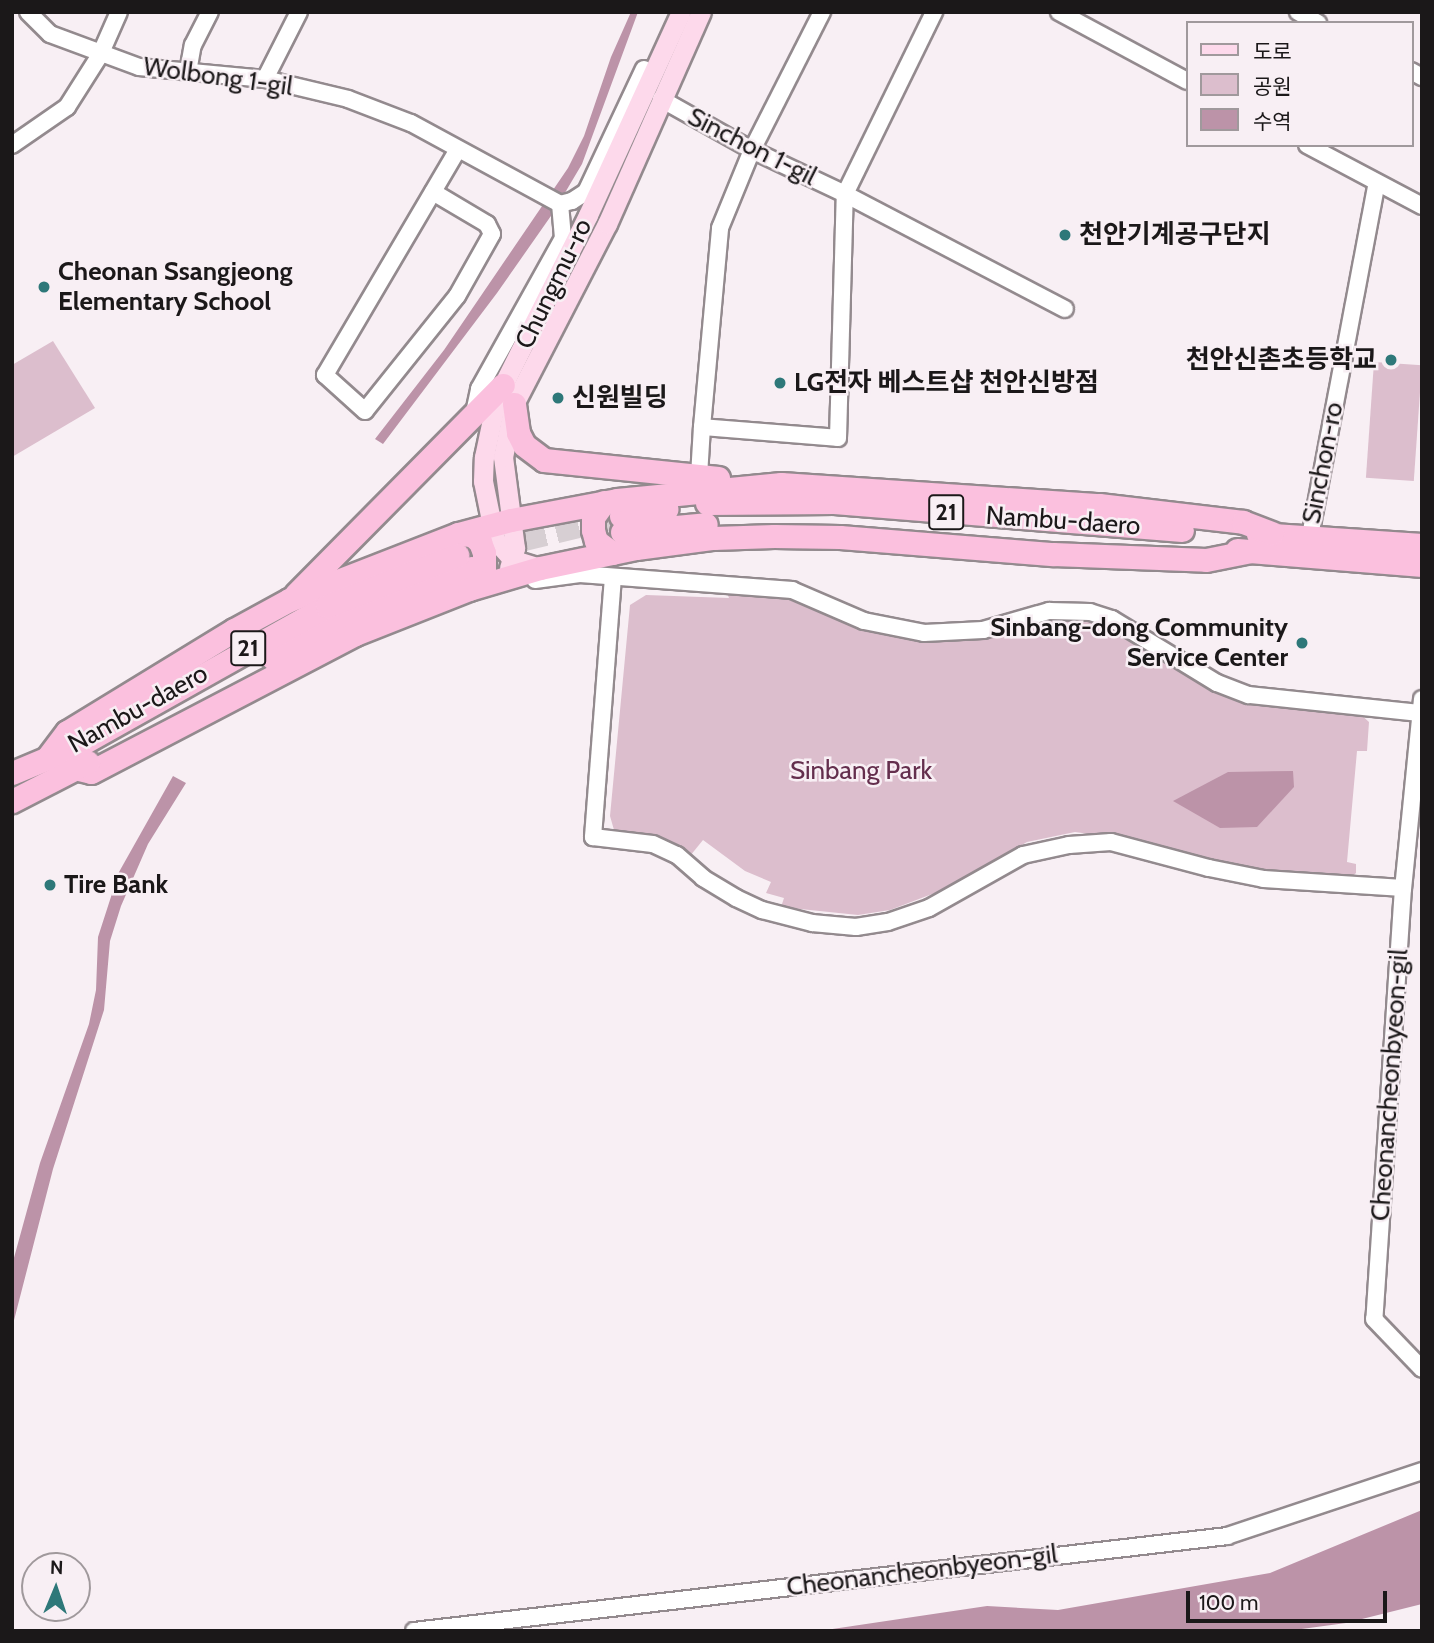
<!DOCTYPE html>
<meta charset="utf-8">
<style>
body{margin:0}
#map{position:relative;width:1434px;height:1643px;overflow:hidden;background:#f8eff4;font-family:Cabin,"Noto Sans KR",sans-serif}
div>[style]{position:absolute}
.green>*{inset:0;background:#dcbecd;transform-origin:0 0}
.water>*{inset:0;background:#bc93a8}
.highway-tunnel>*{height:23px;margin-top:-11.5px;transform-origin:0;background:repeating-linear-gradient(90deg,#d7cfd3 0 23px,transparent 0 34px)}
.roads{filter:drop-shadow(2px 0 #938a8e) drop-shadow(-2px 0 #938a8e) drop-shadow(0 2px #938a8e) drop-shadow(0 -2px #938a8e)}
.minor>*{height:16px;margin:-8px;padding:0 8px;transform-origin:8px;border-radius:8px;background:#fff}
.major>*{height:19px;margin:-9.5px;padding:0 9.5px;transform-origin:9.5px;border-radius:9.5px;background:#fdd9eb}
.highway>*{height:23px;margin:-11.5px;padding:0 11.5px;transform-origin:11.5px;border-radius:11.5px;background:#fbc0de}
.dots>*{width:19px;height:19px;translate:-50% -50%;box-sizing:border-box;border:4px solid #f8eff4;border-radius:50%}
span{translate:-50% -50%;white-space:nowrap;text-align:center;line-height:1.15;-webkit-text-stroke:5px #f8eff4;paint-order:stroke}
.shield-label span{padding:2px 5px;background:#f8eff4;border:2px solid;border-radius:5px;-webkit-text-stroke-width:0}
.shield-label{font-size:24px;color:#1b1819;font-weight:700}
.street-label{font-size:26px;color:#1b1819}
.poi-label{font-size:26px;color:#1b1819;font-weight:700}
.left{translate:0 -50%;text-align:left}
.right{translate:-100% -50%;text-align:right}
.park-label{font-size:26px;color:#642e4d}
.frame{position:absolute;inset:0;border:14px solid #1b1819;pointer-events:none}
.legend{position:absolute;left:1186px;top:21px;width:228px;height:126px;box-sizing:border-box;background:#f8eff4;border:2px solid #a0999c;margin:0;padding:9px 12px;list-style:none;font-size:21px;color:#1b1819}
.legend li{display:flex;align-items:center;gap:14px;height:35px}
.legend b{width:35px;border:2px solid #a0999c}
.north{position:absolute;left:21px;top:1552px;width:70px;height:70px;box-sizing:border-box;background:#f8eff4;border:2px solid #a0999c;border-radius:50%;rotate:2deg;font-size:19px;font-weight:700;line-height:28px;text-align:center;color:#1b1819}
.north::after{content:'';display:block;margin:auto;width:24px;height:32px;background:#2e7879;clip-path:polygon(50% 0,100% 100%,50% 72%,0 100%)}
.scale{position:absolute;left:1186px;top:1591px;width:201px;height:32px;box-sizing:border-box;border:4px solid #1b1819;border-top:0;padding-left:9px;font-size:21px;line-height:24px;white-space:nowrap;color:#1b1819;-webkit-text-stroke:5px #f8eff4;paint-order:stroke}
</style>
<div id="map">
<div class="green">
<i style="clip-path:polygon(53px 341px,95px 408px,12px 457px,12px 365px)"></i>
<i style="left:1374px;top:362px;width:48px;height:116px;rotate:4deg"></i>
<i style="clip-path:polygon(727px 593px,787px 595px,874px 629px,1087px 617px,1112px 625px,1226px 692px,1359px 713px,1369px 722px,1367px 751px,1357px 751px,1347px 862px,1356px 864px,1356px 873px,1349px 879px,1236px 868px,1154px 843px,1075px 832px,1027px 842px,940px 891px,890px 910px,858px 915px,781px 907px,784px 898px,766px 893px,771px 882px,745px 871px,703px 840px,690px 856px,644px 835px,614px 830px,610px 816px,630px 605px,646px 595px,729px 598px)"></i>
</div>
<div class="water">
<i style="clip-path:polygon(631px 12px,638px 12px,582px 164px,553px 213px,497px 293px,383px 444px,375px 439px,444px 350px,568px 168px,584px 136px,611px 57px)"></i>
<i style="clip-path:polygon(1293px 771px,1294px 787px,1257px 827px,1220px 828px,1173px 801px,1228px 772px)"></i>
<i style="clip-path:polygon(173px 776px,186px 783px,148px 844px,121px 906px,110px 941px,104px 1010px,53px 1169px,12px 1328px,12px 1265px,40px 1163px,89px 1024px,96px 990px,98px 937px,119px 872px)"></i>
<i style="clip-path:polygon(1422px 1510px,1422px 1604px,1346px 1623px,1287px 1631px,819px 1631px,987px 1606px,1058px 1610px,1270px 1573px)"></i>
</div>
<div class="highway-tunnel">
<i style="left:457px;top:555px;width:169px;rotate:-13.4deg"></i>
</div>
<div class="roads">
<div class="minor">
<i style="left:28px;top:12px;width:31px;rotate:45deg"></i>
<i style="left:50px;top:34px;width:95px;rotate:20.3deg"></i>
<i style="left:139px;top:67px;width:127px;rotate:5.4deg"></i>
<i style="left:265px;top:79px;width:85px;rotate:13.5deg"></i>
<i style="left:348px;top:99px;width:67px;rotate:20.9deg"></i>
<i style="left:411px;top:123px;width:170px;rotate:28.5deg"></i>
<i style="left:560px;top:204px;width:12px;rotate:-14deg"></i>
<i style="left:572px;top:201px;width:17px;rotate:-33deg"></i>
<i style="left:586px;top:192px;width:136px;rotate:-64.8deg"></i>
<i style="left:1059px;top:12px;width:145px;rotate:28.3deg"></i>
<i style="left:1298px;top:12px;width:23px;rotate:29deg"></i>
<i style="left:1411px;top:71px;width:13px;rotate:29deg"></i>
<i style="left:188px;top:72px;width:27px;rotate:-80deg"></i>
<i style="left:193px;top:45px;width:37px;rotate:-63deg"></i>
<i style="left:265px;top:79px;width:75px;rotate:-63.1deg"></i>
<i style="left:661px;top:99px;width:104px;rotate:29.3deg"></i>
<i style="left:752px;top:150px;width:103px;rotate:25.3deg"></i>
<i style="left:845px;top:194px;width:203px;rotate:-63.9deg"></i>
<i style="left:12px;top:145px;width:67px;rotate:-34.6deg"></i>
<i style="left:67px;top:107px;width:62px;rotate:-57.6deg"></i>
<i style="left:100px;top:55px;width:47px;rotate:-66.2deg"></i>
<i style="left:1307px;top:145px;width:130px;rotate:27.9deg"></i>
<i style="left:433px;top:192px;width:63px;rotate:30.7deg"></i>
<i style="left:487px;top:224px;width:11px;rotate:63deg"></i>
<i style="left:492px;top:234px;width:71px;rotate:119.4deg"></i>
<i style="left:457px;top:296px;width:147px;rotate:128.7deg"></i>
<i style="left:365px;top:411px;width:54px;rotate:-138deg"></i>
<i style="left:325px;top:375px;width:262px;rotate:-59.5deg"></i>
<i style="left:474px;top:413px;width:25px;rotate:-78deg"></i>
<i style="left:479px;top:389px;width:173px;rotate:-60.9deg"></i>
<i style="left:563px;top:238px;width:34px;rotate:-95deg"></i>
<i style="left:702px;top:427px;width:200px;rotate:-84.8deg"></i>
<i style="left:720px;top:228px;width:84px;rotate:-67.7deg"></i>
<i style="left:752px;top:150px;width:155px;rotate:-63.1deg"></i>
<i style="left:699px;top:476px;width:49px;rotate:-86.5deg"></i>
<i style="left:702px;top:427px;width:136px;rotate:4.6deg"></i>
<i style="left:838px;top:438px;width:244px;rotate:-88.4deg"></i>
<i style="left:845px;top:194px;width:248px;rotate:27.6deg"></i>
<i style="left:1310px;top:536px;width:359px;rotate:-79.3deg"></i>
<i style="left:613px;top:577px;width:261px;rotate:94.4deg"></i>
<i style="left:593px;top:837px;width:60px;rotate:6.7deg"></i>
<i style="left:653px;top:844px;width:26px;rotate:25deg"></i>
<i style="left:677px;top:855px;width:35px;rotate:41deg"></i>
<i style="left:703px;top:878px;width:39px;rotate:31deg"></i>
<i style="left:736px;top:898px;width:29px;rotate:25deg"></i>
<i style="left:762px;top:910px;width:52px;rotate:14.6deg"></i>
<i style="left:812px;top:923px;width:44px;rotate:5.2deg"></i>
<i style="left:856px;top:927px;width:32px;rotate:-9deg"></i>
<i style="left:888px;top:922px;width:43px;rotate:-18.9deg"></i>
<i style="left:929px;top:908px;width:108px;rotate:-29.4deg"></i>
<i style="left:1023px;top:855px;width:47px;rotate:-12.3deg"></i>
<i style="left:1069px;top:845px;width:42px;rotate:-4.1deg"></i>
<i style="left:1111px;top:842px;width:101px;rotate:14.9deg"></i>
<i style="left:1209px;top:868px;width:56px;rotate:11.3deg"></i>
<i style="left:1264px;top:879px;width:139px;rotate:3.7deg"></i>
<i style="left:535px;top:580px;width:45px;rotate:-7.6deg"></i>
<i style="left:580px;top:574px;width:213px;rotate:4.3deg"></i>
<i style="left:792px;top:590px;width:78px;rotate:23.3deg"></i>
<i style="left:864px;top:621px;width:61px;rotate:11.3deg"></i>
<i style="left:924px;top:633px;width:59px;rotate:-2.9deg"></i>
<i style="left:983px;top:630px;width:69px;rotate:-16.1deg"></i>
<i style="left:1049px;top:611px;width:41px;rotate:1.4deg"></i>
<i style="left:1090px;top:612px;width:23px;rotate:18deg"></i>
<i style="left:1112px;top:619px;width:123px;rotate:31.4deg"></i>
<i style="left:1217px;top:683px;width:34px;rotate:21deg"></i>
<i style="left:1249px;top:695px;width:173px;rotate:6deg"></i>
<i style="left:1422px;top:699px;width:190px;rotate:95.7deg"></i>
<i style="left:1403px;top:888px;width:432px;rotate:93.8deg"></i>
<i style="left:1374px;top:1319px;width:69px;rotate:46.2deg"></i>
<i style="left:414px;top:1631px;width:819px;rotate:-6.66deg"></i>
<i style="left:1227px;top:1536px;width:206px;rotate:-18.4deg"></i>
</div>
<div class="major">
<i style="left:509px;top:568px;width:21px;rotate:-73deg"></i>
<i style="left:515px;top:548px;width:92px;rotate:-97.5deg"></i>
<i style="left:503px;top:457px;width:54px;rotate:-78.3deg"></i>
<i style="left:514px;top:404px;width:203px;rotate:-62.7deg"></i>
<i style="left:607px;top:224px;width:232px;rotate:-66.1deg"></i>
<i style="left:540px;top:568px;width:28px;rotate:-163deg"></i>
<i style="left:513px;top:560px;width:27px;rotate:-132deg"></i>
<i style="left:495px;top:540px;width:60px;rotate:-101.5deg"></i>
<i style="left:483px;top:481px;width:24px;rotate:-88deg"></i>
<i style="left:484px;top:457px;width:48px;rotate:-78deg"></i>
<i style="left:494px;top:410px;width:27px;rotate:-70deg"></i>
<i style="left:503px;top:385px;width:190px;rotate:-63.4deg"></i>
<i style="left:588px;top:215px;width:223px;rotate:-65.4deg"></i>
</div>
<div class="highway">
<i style="left:514px;top:404px;width:29px;rotate:82deg"></i>
<i style="left:518px;top:433px;width:13px;rotate:63deg"></i>
<i style="left:524px;top:445px;width:25px;rotate:37deg"></i>
<i style="left:544px;top:460px;width:175px;rotate:5.9deg"></i>
<i style="left:604px;top:502px;width:19px;rotate:126deg"></i>
<i style="left:593px;top:517px;width:13px;rotate:90deg"></i>
<i style="left:593px;top:530px;width:11px;rotate:75deg"></i>
<i style="left:596px;top:541px;width:20px;rotate:37deg"></i>
<i style="left:707px;top:503px;width:127px;rotate:-0.5deg"></i>
<i style="left:834px;top:502px;width:349px;rotate:4.6deg"></i>
<i style="left:621px;top:516px;width:46px;rotate:-8.8deg"></i>
<i style="left:622px;top:532px;width:84px;rotate:-5.4deg"></i>
<i style="left:458px;top:534px;width:14px;rotate:4deg"></i>
<i style="left:472px;top:535px;width:11px;rotate:41deg"></i>
<i style="left:480px;top:542px;width:12px;rotate:70deg"></i>
<i style="left:484px;top:553px;width:19px;rotate:90deg"></i>
<i style="left:484px;top:572px;width:20px;rotate:131deg"></i>
<i style="left:1258px;top:534px;width:164px;rotate:3.8deg"></i>
<i style="left:1237px;top:550px;width:186px;rotate:4.6deg"></i>
<i style="left:296px;top:594px;width:294px;rotate:-45.3deg"></i>
<i style="left:273px;top:658px;width:87px;rotate:-28deg"></i>
<i style="left:350px;top:617px;width:131px;rotate:-22deg"></i>
<i style="left:48px;top:757px;width:31px;rotate:-53deg"></i>
<i style="left:67px;top:732px;width:196px;rotate:-31.4deg"></i>
<i style="left:234px;top:630px;width:63px;rotate:-28.6deg"></i>
<i style="left:289px;top:600px;width:181px;rotate:-21.3deg"></i>
<i style="left:458px;top:534px;width:55px;rotate:-14.8deg"></i>
<i style="left:511px;top:520px;width:108px;rotate:-10.7deg"></i>
<i style="left:617px;top:500px;width:165px;rotate:-5.6deg"></i>
<i style="left:781px;top:484px;width:319px;rotate:3.8deg"></i>
<i style="left:1099px;top:505px;width:145px;rotate:6.7deg"></i>
<i style="left:1243px;top:522px;width:31px;rotate:21deg"></i>
<i style="left:75px;top:768px;width:16px;rotate:14deg"></i>
<i style="left:91px;top:772px;width:298px;rotate:-27.6deg"></i>
<i style="left:355px;top:634px;width:123px;rotate:-21.5deg"></i>
<i style="left:469px;top:589px;width:74px;rotate:-16.5deg"></i>
<i style="left:540px;top:568px;width:98px;rotate:-11.8deg"></i>
<i style="left:636px;top:548px;width:78px;rotate:-7.4deg"></i>
<i style="left:713px;top:538px;width:61px;rotate:-1.9deg"></i>
<i style="left:774px;top:536px;width:66px;rotate:0.9deg"></i>
<i style="left:840px;top:537px;width:214px;rotate:4.6deg"></i>
<i style="left:1053px;top:554px;width:153px;rotate:2.2deg"></i>
<i style="left:1206px;top:560px;width:46px;rotate:-11.3deg"></i>
<i style="left:12px;top:773px;width:73px;rotate:-22.7deg"></i>
<i style="left:79px;top:745px;width:284px;rotate:-29.3deg"></i>
<i style="left:327px;top:606px;width:140px;rotate:-21.4deg"></i>
<i style="left:12px;top:801px;width:85px;rotate:-27.2deg"></i>
</div>
</div>
<div class="dots">
<i style="left:1065px;top:235px;background:#2e7879"></i>
<i style="left:44px;top:287px;background:#2e7879"></i>
<i style="left:1391px;top:360px;background:#2e7879"></i>
<i style="left:780px;top:383px;background:#2e7879"></i>
<i style="left:558px;top:398px;background:#2e7879"></i>
<i style="left:1302px;top:643px;background:#2e7879"></i>
<i style="left:50px;top:885px;background:#2e7879"></i>
</div>
<div class="shield-label">
<span style="left:946px;top:512px">21</span>
<span style="left:248px;top:648px">21</span>
</div>
<div class="street-label">
<span style="left:218px;top:77px;rotate:8deg">Wolbong 1-gil</span>
<span style="left:752px;top:147px;rotate:27deg">Sinchon 1-gil</span>
<span style="left:554px;top:284px;rotate:-64deg">Chungmu-ro</span>
<span style="left:1323px;top:463px;rotate:-79deg">Sinchon-ro</span>
<span style="left:1063px;top:521px;rotate:4deg">Nambu-daero</span>
<span style="left:138px;top:709px;rotate:-29deg">Nambu-daero</span>
<span style="left:1390px;top:1085px;rotate:-86deg">Cheonancheonbyeon-gil</span>
<span style="left:922px;top:1571px;rotate:-7deg">Cheonancheonbyeon-gil</span>
</div>
<div class="poi-label">
<span class="left" style="left:1079px;top:235px">천안기계공구단지</span>
<span class="left" style="left:58px;top:287px">Cheonan Ssangjeong<br>Elementary School</span>
<span class="right" style="left:1377px;top:360px">천안신촌초등학교</span>
<span class="left" style="left:794px;top:383px">LG전자 베스트샵 천안신방점</span>
<span class="left" style="left:572px;top:398px">신원빌딩</span>
<span class="right" style="left:1288px;top:643px">Sinbang-dong Community<br>Service Center</span>
<span class="left" style="left:64px;top:885px">Tire Bank</span>
</div>
<div class="park-label">
<span style="left:861px;top:771px">Sinbang Park</span>
</div>
<div class="frame"></div>
<ul class="legend">
<li><b style="height:9px;background:#fdd9eb"></b>도로</li>
<li><b style="height:19px;background:#dcbecd"></b>공원</li>
<li><b style="height:19px;background:#bc93a8"></b>수역</li>
</ul>
<div class="north">N</div>
<div class="scale">100 m</div>
</div>
